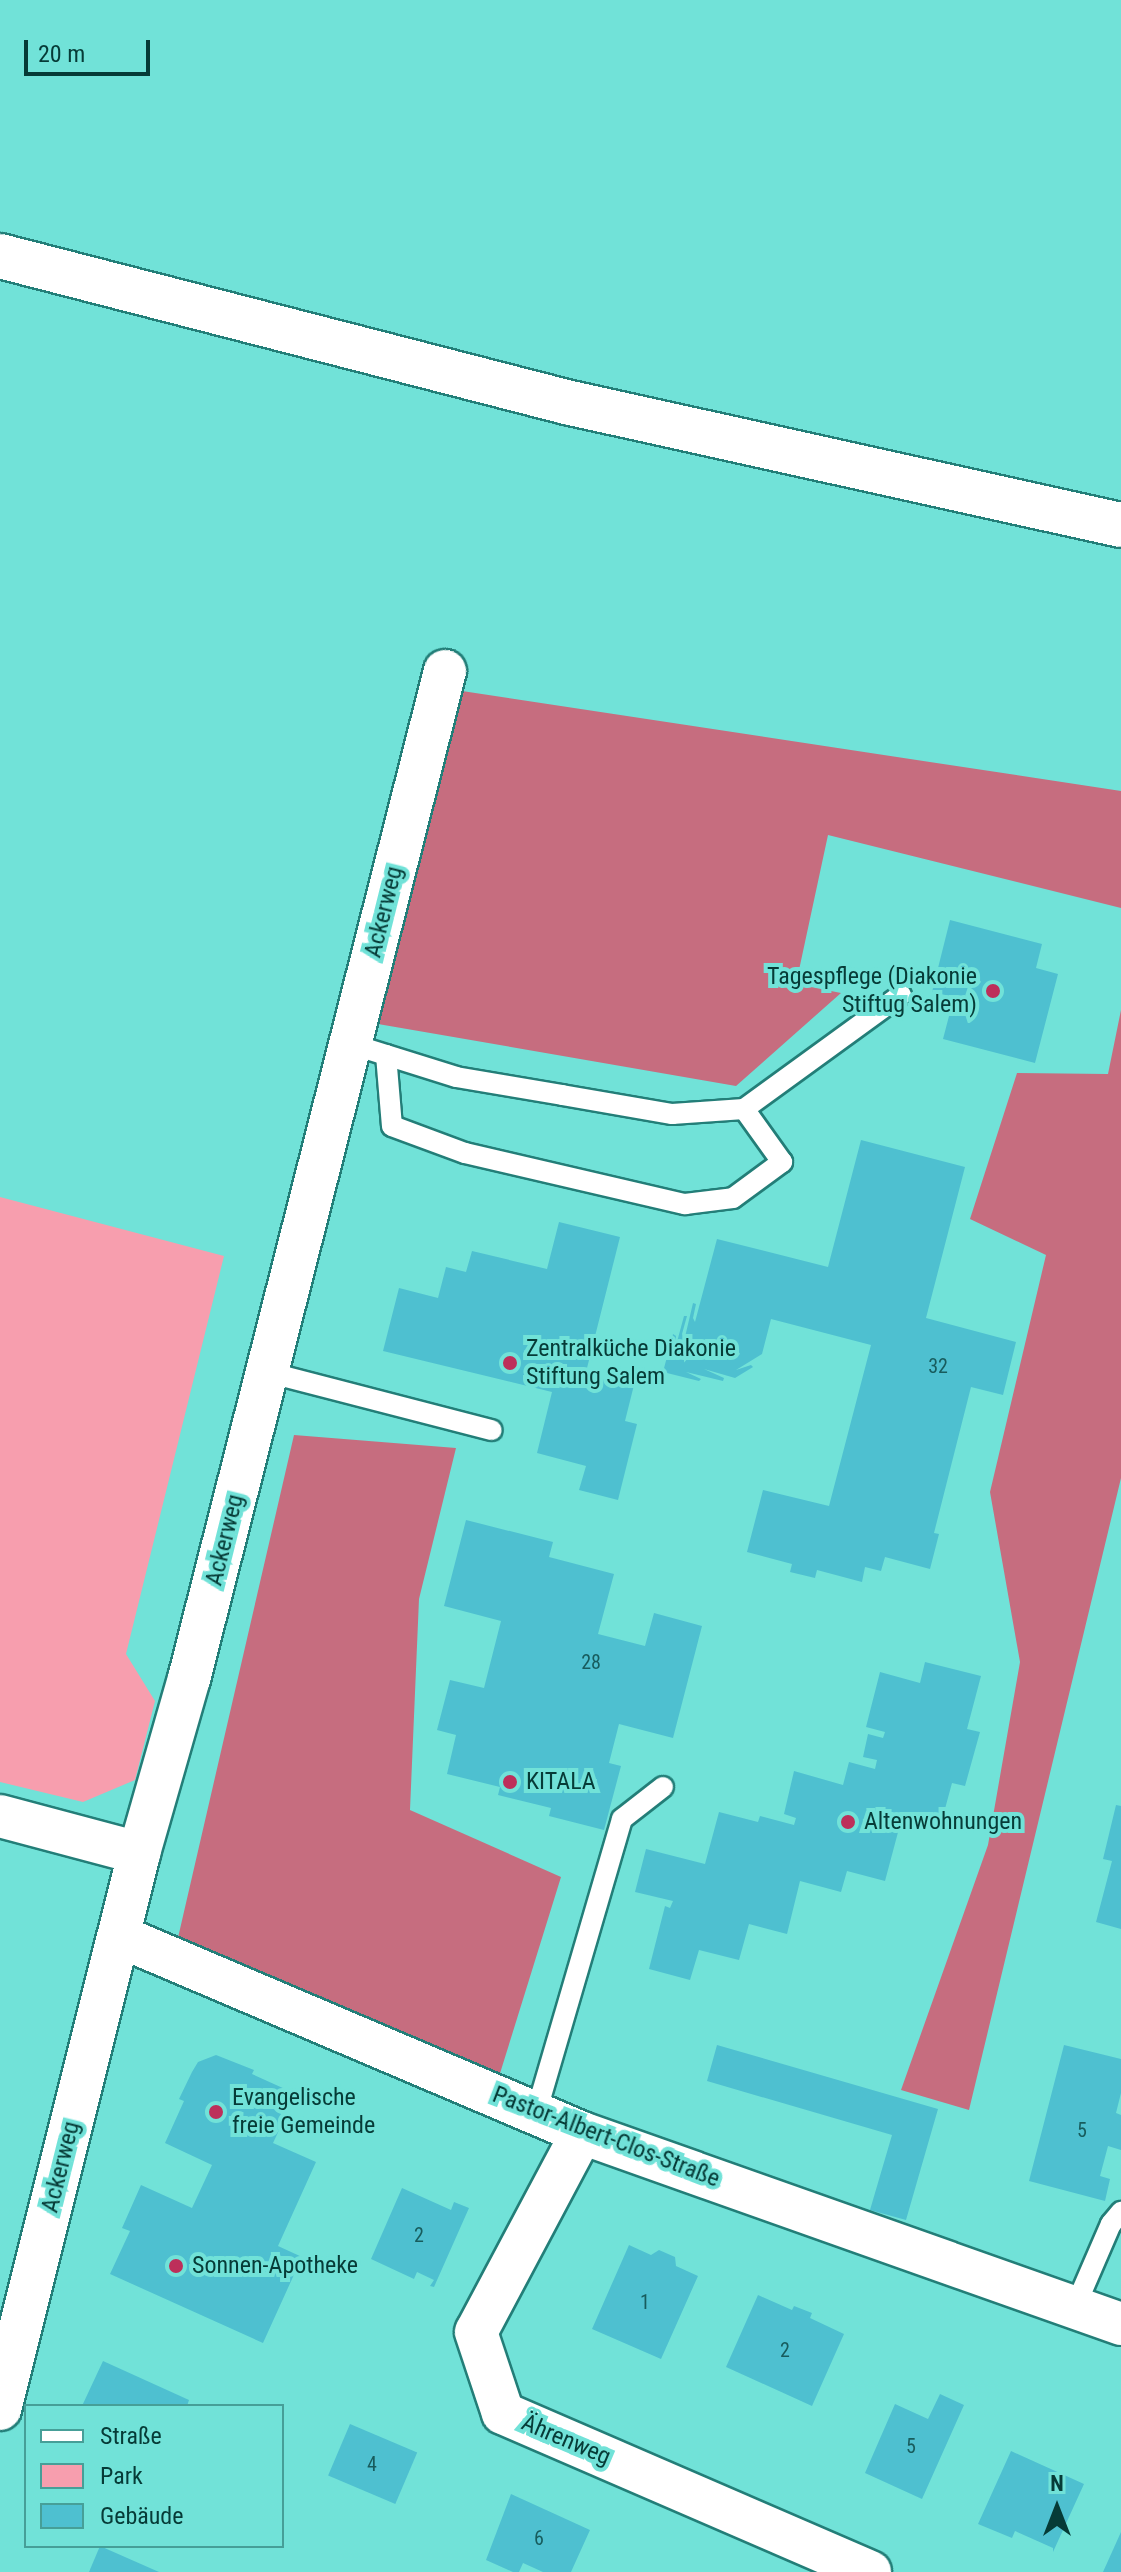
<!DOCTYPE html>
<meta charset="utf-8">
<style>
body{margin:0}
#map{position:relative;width:1121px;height:2572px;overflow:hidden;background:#71e2d8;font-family:"Roboto Condensed",sans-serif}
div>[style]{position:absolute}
.green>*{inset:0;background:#f79eae}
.forest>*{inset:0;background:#c66d7f}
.building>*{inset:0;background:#4ec0d0;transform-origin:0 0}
.roads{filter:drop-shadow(2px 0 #237e78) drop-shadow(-2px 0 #237e78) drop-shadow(0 2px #237e78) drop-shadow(0 -2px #237e78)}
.service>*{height:20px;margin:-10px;padding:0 10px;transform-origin:10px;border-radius:10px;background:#fff}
.minor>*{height:42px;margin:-21px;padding:0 21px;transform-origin:21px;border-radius:21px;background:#fff}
.secondary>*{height:44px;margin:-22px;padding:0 22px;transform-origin:22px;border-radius:22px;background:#fff}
.dots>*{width:22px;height:22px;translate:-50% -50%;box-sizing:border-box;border:4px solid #71e2d8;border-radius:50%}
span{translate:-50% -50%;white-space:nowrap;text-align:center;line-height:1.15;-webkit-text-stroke:8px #71e2d8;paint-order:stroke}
.number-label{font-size:20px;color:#185c5d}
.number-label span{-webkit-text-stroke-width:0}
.street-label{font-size:24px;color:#063b37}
.poi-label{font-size:24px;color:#063b37}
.right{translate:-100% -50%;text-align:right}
.left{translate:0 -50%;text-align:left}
.legend{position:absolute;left:24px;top:2404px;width:260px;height:144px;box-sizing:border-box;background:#71e2d8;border:2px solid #469f98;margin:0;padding:10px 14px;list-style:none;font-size:24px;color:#063b37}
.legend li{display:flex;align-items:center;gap:16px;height:40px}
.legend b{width:40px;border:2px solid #469f98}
.north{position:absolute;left:1017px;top:2468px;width:80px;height:80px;-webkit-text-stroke:6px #71e2d8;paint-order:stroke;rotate:0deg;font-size:22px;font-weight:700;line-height:32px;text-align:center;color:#063b37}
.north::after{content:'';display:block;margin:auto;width:28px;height:36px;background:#063b37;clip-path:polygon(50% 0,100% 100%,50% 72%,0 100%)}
.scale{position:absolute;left:24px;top:40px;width:126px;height:36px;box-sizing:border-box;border:4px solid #063b37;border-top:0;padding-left:10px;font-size:24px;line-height:28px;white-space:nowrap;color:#063b37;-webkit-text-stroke:6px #71e2d8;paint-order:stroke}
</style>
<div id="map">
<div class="green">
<i style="clip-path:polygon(0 1197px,224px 1256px,126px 1654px,155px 1701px,135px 1780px,83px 1802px,0 1782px)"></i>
</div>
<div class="forest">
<i style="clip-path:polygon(462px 691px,1121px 791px,1121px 908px,828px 835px,796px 984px,841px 993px,736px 1086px,378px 1024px)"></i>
<i style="clip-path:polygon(1121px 1010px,1121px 1478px,969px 2110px,901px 2090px,988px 1845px,1020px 1662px,990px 1492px,1046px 1255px,970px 1219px,1017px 1073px,1108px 1074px)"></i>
<i style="clip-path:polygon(294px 1435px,456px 1448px,419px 1599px,410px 1810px,561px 1877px,497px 2083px,177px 1942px)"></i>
</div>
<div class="building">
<i style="clip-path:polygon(950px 920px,1042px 944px,1036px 968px,1058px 974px,1035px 1063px,943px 1039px,954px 997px,932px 992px)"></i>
<i style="clip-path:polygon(861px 1140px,965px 1167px,926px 1318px,1016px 1342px,1003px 1395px,971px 1387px,934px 1533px,939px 1534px,930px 1569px,885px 1557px,881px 1571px,865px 1567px,862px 1582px,817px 1570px,815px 1578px,790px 1572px,792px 1564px,747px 1552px,763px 1490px,829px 1506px,871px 1345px,771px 1319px,762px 1354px,736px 1370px,751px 1365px,753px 1367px,735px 1378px,704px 1369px,724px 1378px,723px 1381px,686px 1372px,701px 1379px,699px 1381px,663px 1372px,673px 1334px,676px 1336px,674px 1353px,684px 1316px,687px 1316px,682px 1334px,685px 1337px,693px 1303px,696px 1304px,693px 1318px,695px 1322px,717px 1239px,828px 1267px)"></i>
<i style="clip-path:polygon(559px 1222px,620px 1237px,585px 1376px,634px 1385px,625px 1421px,637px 1424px,618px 1500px,579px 1490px,586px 1466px,537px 1453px,552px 1392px,383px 1351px,399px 1288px,438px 1298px,446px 1267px,466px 1272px,472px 1251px,547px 1269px)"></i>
<i style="clip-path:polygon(466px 1520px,553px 1542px,549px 1557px,614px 1574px,598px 1634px,645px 1646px,654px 1613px,702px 1626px,673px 1738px,619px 1724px,609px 1763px,621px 1766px,604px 1830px,549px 1816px,551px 1808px,498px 1795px,500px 1787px,447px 1774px,456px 1735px,437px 1730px,450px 1680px,484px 1688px,501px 1621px,444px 1606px)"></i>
<i style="clip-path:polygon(925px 1662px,981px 1676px,967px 1729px,980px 1732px,965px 1786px,952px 1783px,939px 1831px,901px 1821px,885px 1881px,847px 1871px,841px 1892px,800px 1881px,787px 1934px,749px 1924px,739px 1960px,699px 1950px,690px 1980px,649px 1969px,665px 1906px,670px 1908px,673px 1901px,635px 1892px,646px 1849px,705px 1864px,719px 1812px,758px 1822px,760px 1816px,794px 1825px,796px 1818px,784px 1814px,794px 1771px,843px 1785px,849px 1762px,875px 1769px,877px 1760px,863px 1757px,868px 1734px,883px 1738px,885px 1732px,866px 1727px,880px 1672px,920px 1683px)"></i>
<i style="clip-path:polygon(1116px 1805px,1121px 1806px,1121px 1929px,1096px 1922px,1112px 1861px,1103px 1859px)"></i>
<i style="clip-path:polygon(717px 2045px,938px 2109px,906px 2220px,870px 2210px,892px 2135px,707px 2081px)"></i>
<i style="clip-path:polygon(1064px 2045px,1121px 2059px,1121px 2093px,1116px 2113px,1121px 2115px,1121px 2150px,1108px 2146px,1100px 2176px,1110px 2179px,1105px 2201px,1029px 2181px)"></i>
<i style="clip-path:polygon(216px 2055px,254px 2070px,252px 2074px,296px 2094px,273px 2143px,316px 2162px,278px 2246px,302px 2257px,263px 2343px,110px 2274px,130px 2231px,122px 2228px,141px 2185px,192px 2208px,212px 2165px,165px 2143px,184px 2101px,179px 2099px,192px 2072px,198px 2062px)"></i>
<i style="clip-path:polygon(402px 2188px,451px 2210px,454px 2202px,469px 2208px,434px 2287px,430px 2286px,434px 2280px,417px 2272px,414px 2279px,371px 2259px)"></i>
<i style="clip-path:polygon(629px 2245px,651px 2255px,659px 2250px,675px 2257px,676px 2266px,698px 2276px,661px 2359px,592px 2329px)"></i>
<i style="clip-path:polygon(758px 2295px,792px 2310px,794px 2306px,812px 2313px,810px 2318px,844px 2334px,812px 2406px,726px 2367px)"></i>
<i style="clip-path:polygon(103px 2361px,189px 2400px,187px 2406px,82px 2406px)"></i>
<i style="clip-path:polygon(940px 2394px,964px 2405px,922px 2499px,865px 2473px,895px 2404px,928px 2419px)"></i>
<i style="left:350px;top:2424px;width:73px;height:56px;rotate:23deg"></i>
<i style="clip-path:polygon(1011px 2451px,1084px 2484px,1053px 2552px,1053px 2548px,1015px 2531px,1012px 2538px,978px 2524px)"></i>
<i style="clip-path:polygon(511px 2494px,590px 2530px,571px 2572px,543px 2572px,523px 2563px,519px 2572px,513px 2572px,486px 2560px)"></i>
<i style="clip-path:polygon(1121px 2532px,1121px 2572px,1103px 2572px)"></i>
<i style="clip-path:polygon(100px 2546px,159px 2572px,89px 2572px)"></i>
</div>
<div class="roads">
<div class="service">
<i style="left:351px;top:1044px;width:110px;rotate:17.4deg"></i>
<i style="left:456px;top:1077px;width:108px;rotate:9.6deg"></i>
<i style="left:562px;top:1095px;width:112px;rotate:9.8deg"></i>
<i style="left:672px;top:1114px;width:72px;rotate:-4deg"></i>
<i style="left:744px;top:1109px;width:194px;rotate:-36deg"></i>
<i style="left:386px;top:1055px;width:71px;rotate:85.2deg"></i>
<i style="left:392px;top:1126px;width:78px;rotate:20.3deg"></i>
<i style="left:465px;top:1153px;width:226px;rotate:13.1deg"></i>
<i style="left:685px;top:1204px;width:48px;rotate:-7.1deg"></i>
<i style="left:733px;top:1198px;width:61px;rotate:-36.3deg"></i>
<i style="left:782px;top:1162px;width:65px;rotate:-125.6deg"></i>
<i style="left:267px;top:1372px;width:232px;rotate:14.5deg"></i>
<i style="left:536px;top:2113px;width:306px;rotate:-73.7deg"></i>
<i style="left:622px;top:1819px;width:52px;rotate:-38deg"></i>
<i style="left:1075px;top:2307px;width:90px;rotate:-66.6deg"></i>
<i style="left:1111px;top:2224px;width:16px;rotate:-50deg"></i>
</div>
<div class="minor">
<i style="left:0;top:1816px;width:144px;rotate:14.9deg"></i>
<i style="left:119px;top:1936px;width:503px;rotate:23.05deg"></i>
<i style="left:582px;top:2133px;width:572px;rotate:19.51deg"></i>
<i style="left:582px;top:2133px;width:225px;rotate:118deg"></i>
<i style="left:476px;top:2332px;width:85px;rotate:71.6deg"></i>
<i style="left:503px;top:2413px;width:400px;rotate:23.4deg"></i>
<i style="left:0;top:2409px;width:573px;rotate:-75.96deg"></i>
<i style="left:139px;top:1853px;width:181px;rotate:-74deg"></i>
<i style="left:189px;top:1679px;width:1040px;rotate:-75.75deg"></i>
</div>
<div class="secondary">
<i style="left:0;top:256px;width:585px;rotate:14.46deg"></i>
<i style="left:566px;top:402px;width:568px;rotate:12.5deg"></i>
</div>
</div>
<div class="dots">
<i style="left:993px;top:991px;background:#bd2f5a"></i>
<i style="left:510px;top:1363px;background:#bd2f5a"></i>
<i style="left:510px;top:1782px;background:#bd2f5a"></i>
<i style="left:848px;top:1822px;background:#bd2f5a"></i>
<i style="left:216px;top:2112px;background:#bd2f5a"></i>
<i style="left:176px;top:2266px;background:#bd2f5a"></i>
</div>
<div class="number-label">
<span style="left:938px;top:1366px">32</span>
<span style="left:591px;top:1662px">28</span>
<span style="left:1082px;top:2130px">5</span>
<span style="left:419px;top:2235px">2</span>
<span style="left:645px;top:2302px">1</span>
<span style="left:785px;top:2350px">2</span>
<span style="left:911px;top:2446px">5</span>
<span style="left:372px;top:2464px">4</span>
<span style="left:539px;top:2538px">6</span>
</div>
<div class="street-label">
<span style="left:384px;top:912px;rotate:-76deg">Ackerweg</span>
<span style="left:225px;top:1540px;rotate:-76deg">Ackerweg</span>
<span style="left:606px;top:2137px;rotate:21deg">Pastor-Albert-Clos-Straße</span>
<span style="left:61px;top:2167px;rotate:-76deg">Ackerweg</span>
<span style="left:566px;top:2440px;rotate:23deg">Ährenweg</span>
</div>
<div class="poi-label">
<span class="right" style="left:977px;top:991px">Tagespflege (Diakonie<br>Stiftug Salem)</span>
<span class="left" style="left:526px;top:1363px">Zentralküche Diakonie<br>Stiftung Salem</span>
<span class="left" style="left:526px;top:1782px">KITALA</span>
<span class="left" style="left:864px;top:1822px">Altenwohnungen</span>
<span class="left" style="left:232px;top:2112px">Evangelische<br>freie Gemeinde</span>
<span class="left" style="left:192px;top:2266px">Sonnen-Apotheke</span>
</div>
<ul class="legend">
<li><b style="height:10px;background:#fff"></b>Straße</li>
<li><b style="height:22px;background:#f79eae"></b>Park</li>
<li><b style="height:22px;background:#4ec0d0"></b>Gebäude</li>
</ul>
<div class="north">N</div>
<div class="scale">20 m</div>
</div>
